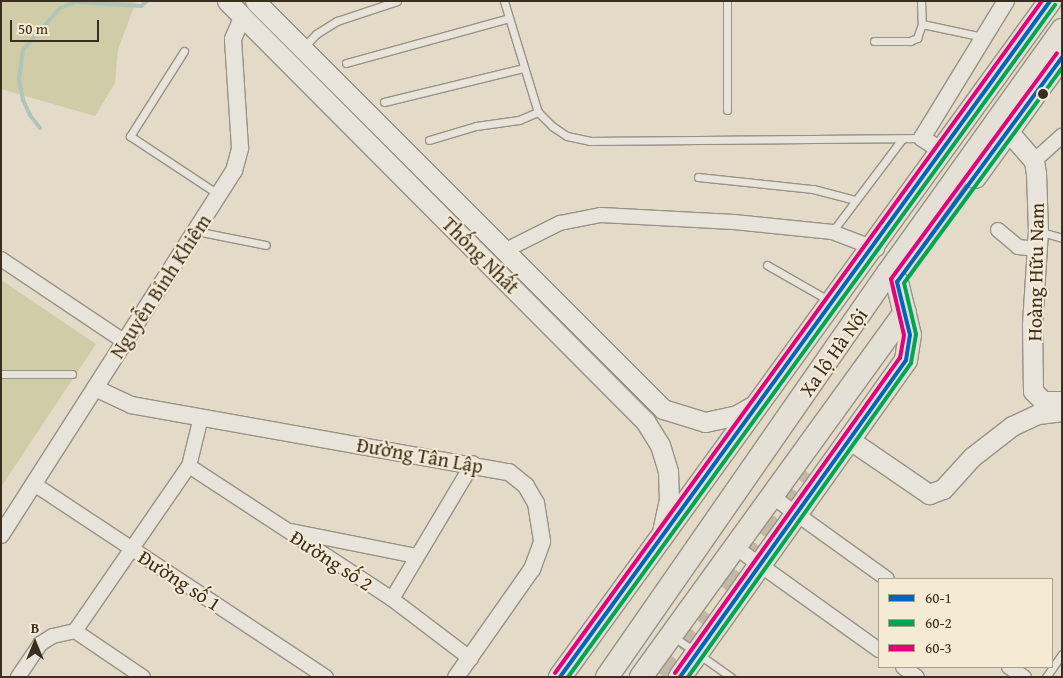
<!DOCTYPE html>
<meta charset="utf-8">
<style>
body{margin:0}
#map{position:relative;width:1063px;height:678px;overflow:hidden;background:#e3dac7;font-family:"Gentium Book Plus",serif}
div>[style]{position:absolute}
.green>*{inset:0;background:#cfcca7}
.stream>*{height:4px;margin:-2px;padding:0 2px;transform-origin:2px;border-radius:2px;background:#b0c5ba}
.trunk-tunnel>*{height:22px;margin-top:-11px;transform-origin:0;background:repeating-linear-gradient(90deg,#c1b8a6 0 22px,transparent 0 33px)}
.roads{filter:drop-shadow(1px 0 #999286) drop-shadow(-1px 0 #999286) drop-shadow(0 1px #999286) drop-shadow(0 -1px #999286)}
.service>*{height:7px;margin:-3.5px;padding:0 3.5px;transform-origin:3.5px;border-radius:3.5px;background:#e9e4db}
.minor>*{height:14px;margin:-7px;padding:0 7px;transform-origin:7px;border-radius:7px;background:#e9e4db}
.tertiary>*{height:16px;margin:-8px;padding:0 8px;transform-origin:8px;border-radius:8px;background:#e9e4db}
.secondary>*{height:19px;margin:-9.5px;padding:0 9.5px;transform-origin:9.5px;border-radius:9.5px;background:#e9e4db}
.trunk>*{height:22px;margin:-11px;padding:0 11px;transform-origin:11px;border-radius:11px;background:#e5e0d5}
.bus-1>*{height:4px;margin:-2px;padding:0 2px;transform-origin:2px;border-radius:2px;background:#0065bd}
.bus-2>*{height:4px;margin:-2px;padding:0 2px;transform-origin:2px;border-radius:2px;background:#00a651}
.bus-3>*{height:4px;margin:-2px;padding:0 2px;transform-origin:2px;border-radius:2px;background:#e5007d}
.dots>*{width:14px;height:14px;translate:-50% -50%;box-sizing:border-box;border:2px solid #f5ead3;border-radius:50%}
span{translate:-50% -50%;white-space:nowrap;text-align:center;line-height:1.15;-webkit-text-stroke:4px #f5ead3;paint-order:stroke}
.street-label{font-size:20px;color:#3a2e20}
.frame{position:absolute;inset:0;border:2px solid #3a2e20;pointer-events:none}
.legend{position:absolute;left:878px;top:578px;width:175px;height:90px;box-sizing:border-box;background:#f5ead3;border:1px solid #aa9f8b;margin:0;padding:6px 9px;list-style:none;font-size:15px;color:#3a2e20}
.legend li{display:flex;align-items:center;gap:10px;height:25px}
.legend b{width:25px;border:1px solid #aa9f8b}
.north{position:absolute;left:10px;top:618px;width:50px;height:50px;-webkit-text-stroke:4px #f5ead3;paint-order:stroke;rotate:0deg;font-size:14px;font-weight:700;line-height:20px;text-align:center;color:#3a2e20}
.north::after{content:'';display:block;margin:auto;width:18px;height:22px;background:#3a2e20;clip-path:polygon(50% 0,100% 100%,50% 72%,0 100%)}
.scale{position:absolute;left:10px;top:20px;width:89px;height:22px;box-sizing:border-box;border:2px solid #3a2e20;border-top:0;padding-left:6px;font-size:15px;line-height:18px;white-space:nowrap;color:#3a2e20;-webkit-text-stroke:4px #f5ead3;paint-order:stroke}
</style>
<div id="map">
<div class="green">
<i style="clip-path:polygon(1px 1px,136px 1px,118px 50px,115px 83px,95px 116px,1px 89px)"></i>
<i style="clip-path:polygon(1px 280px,96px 344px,1px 487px)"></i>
</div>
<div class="stream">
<i style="left:40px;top:128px;width:16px;rotate:-128deg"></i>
<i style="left:30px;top:115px;width:17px;rotate:-115deg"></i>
<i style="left:23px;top:100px;width:21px;rotate:-101deg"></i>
<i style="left:19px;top:79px;width:29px;rotate:-82deg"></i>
<i style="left:23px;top:50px;width:56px;rotate:-48.6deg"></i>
<i style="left:60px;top:8px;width:17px;rotate:-21deg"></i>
<i style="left:76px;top:2px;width:65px;rotate:3.5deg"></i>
<i style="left:141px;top:6px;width:8px;rotate:-40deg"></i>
</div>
<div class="trunk-tunnel">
<i style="left:726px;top:590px;width:143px;rotate:-54.4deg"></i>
<i style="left:663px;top:677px;width:78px;rotate:-53.9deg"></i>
</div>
<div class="roads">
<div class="service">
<i style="left:504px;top:1px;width:116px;rotate:73deg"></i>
<i style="left:538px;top:112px;width:20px;rotate:45deg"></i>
<i style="left:552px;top:126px;width:18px;rotate:34deg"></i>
<i style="left:567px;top:136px;width:24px;rotate:12deg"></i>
<i style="left:590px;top:141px;width:331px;rotate:-0.5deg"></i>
<i style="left:921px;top:1px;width:23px;rotate:88deg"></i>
<i style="left:922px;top:24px;width:62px;rotate:12deg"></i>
<i style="left:874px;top:41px;width:36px"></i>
<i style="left:910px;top:41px;width:8px;rotate:-23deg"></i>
<i style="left:917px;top:38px;width:15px;rotate:-70deg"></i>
<i style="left:303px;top:48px;width:19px;rotate:-47deg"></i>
<i style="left:316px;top:34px;width:25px;rotate:-32deg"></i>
<i style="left:337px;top:21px;width:63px;rotate:-18.4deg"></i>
<i style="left:184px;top:51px;width:101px;rotate:122.4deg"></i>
<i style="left:130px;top:136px;width:105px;rotate:33.4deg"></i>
<i style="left:346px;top:63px;width:169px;rotate:-15.4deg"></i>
<i style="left:384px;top:102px;width:144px;rotate:-13.7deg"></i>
<i style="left:727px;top:110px;width:109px;rotate:-90deg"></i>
<i style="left:429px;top:140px;width:49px;rotate:-16.6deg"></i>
<i style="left:476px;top:126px;width:43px;rotate:-7.9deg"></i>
<i style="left:519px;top:120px;width:21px;rotate:-23deg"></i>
<i style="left:698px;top:177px;width:116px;rotate:6deg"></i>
<i style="left:813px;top:189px;width:43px;rotate:14.7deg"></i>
<i style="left:196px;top:231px;width:71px;rotate:11.3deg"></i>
<i style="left:1038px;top:231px;width:25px;rotate:16deg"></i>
<i style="left:832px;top:232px;width:116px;rotate:-53deg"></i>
<i style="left:767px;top:265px;width:73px;rotate:29.7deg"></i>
<i style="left:1px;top:374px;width:71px"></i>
<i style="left:674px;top:637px;width:70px;rotate:35.1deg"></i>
<i style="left:1046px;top:677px;width:28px;rotate:-55deg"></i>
</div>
<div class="minor">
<i style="left:1034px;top:161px;width:38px;rotate:-42deg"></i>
<i style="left:998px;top:230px;width:26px;rotate:40deg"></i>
<i style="left:1018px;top:247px;width:19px;rotate:6deg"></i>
<i style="left:504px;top:251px;width:63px;rotate:-26.6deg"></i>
<i style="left:560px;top:223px;width:42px;rotate:-11deg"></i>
<i style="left:601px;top:215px;width:133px;rotate:3deg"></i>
<i style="left:734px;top:222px;width:99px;rotate:5.8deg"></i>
<i style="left:832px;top:232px;width:48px;rotate:20.7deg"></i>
<i style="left:1px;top:259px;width:149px;rotate:33.8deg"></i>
<i style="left:189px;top:466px;width:243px;rotate:33.2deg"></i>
<i style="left:392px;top:599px;width:99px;rotate:37.2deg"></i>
<i style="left:34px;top:484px;width:350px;rotate:33.5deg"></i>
<i style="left:773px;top:497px;width:140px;rotate:35.7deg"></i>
<i style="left:291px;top:531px;width:127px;rotate:11.3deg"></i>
<i style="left:735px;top:547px;width:177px;rotate:35.6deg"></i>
<i style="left:392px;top:599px;width:158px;rotate:-59.2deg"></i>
<i style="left:75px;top:631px;width:82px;rotate:34.1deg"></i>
<i style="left:903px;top:667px;width:17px;rotate:36deg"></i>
<i style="left:1009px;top:667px;width:18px;rotate:34deg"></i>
<i style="left:18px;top:677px;width:40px;rotate:-56deg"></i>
<i style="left:40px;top:644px;width:15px;rotate:-32deg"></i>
<i style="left:53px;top:636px;width:23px;rotate:-13deg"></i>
<i style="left:75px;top:631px;width:201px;rotate:-55.4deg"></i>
<i style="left:189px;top:466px;width:50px;rotate:-76.2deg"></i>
</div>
<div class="tertiary">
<i style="left:942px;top:151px;width:24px;rotate:-147deg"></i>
<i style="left:922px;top:138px;width:161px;rotate:-58.5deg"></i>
<i style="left:95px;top:388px;width:40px;rotate:25deg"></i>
<i style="left:131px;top:405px;width:384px;rotate:10.1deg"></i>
<i style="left:509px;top:472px;width:22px;rotate:39deg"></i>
<i style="left:526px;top:486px;width:20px;rotate:60deg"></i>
<i style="left:536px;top:503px;width:39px;rotate:81deg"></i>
<i style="left:542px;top:542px;width:29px;rotate:110deg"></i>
<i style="left:532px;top:569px;width:132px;rotate:125.1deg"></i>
<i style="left:1px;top:535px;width:432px;rotate:-57.4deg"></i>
<i style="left:234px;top:171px;width:24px;rotate:-75deg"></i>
<i style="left:240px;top:148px;width:109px;rotate:-93.7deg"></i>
<i style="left:233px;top:39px;width:26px;rotate:-67deg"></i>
</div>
<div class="secondary">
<i style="left:227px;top:1px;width:593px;rotate:45.14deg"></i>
<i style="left:645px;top:421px;width:28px;rotate:58deg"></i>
<i style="left:660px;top:445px;width:28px;rotate:73deg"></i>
<i style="left:668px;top:472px;width:27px;rotate:88deg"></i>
<i style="left:669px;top:499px;width:35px;rotate:102deg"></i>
<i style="left:255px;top:1px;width:577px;rotate:45deg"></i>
<i style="left:663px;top:409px;width:44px;rotate:17.2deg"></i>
<i style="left:705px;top:422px;width:33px;rotate:-12deg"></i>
<i style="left:737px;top:415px;width:22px;rotate:-30deg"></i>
<i style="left:1008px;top:131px;width:40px;rotate:49deg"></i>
<i style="left:1034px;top:161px;width:12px;rotate:81deg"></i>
<i style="left:1036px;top:173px;width:58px;rotate:88deg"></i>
<i style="left:1038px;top:231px;width:94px;rotate:93.7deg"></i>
<i style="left:1032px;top:325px;width:66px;rotate:89.1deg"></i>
<i style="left:1033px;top:391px;width:14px;rotate:45deg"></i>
<i style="left:1043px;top:401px;width:19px"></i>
<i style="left:850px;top:440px;width:96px;rotate:34.4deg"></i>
<i style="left:929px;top:494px;width:15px;rotate:-20deg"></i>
<i style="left:943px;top:489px;width:43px;rotate:-47.8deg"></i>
<i style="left:972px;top:457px;width:51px;rotate:-37.8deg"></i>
<i style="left:1012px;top:426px;width:29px;rotate:-25deg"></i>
<i style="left:1038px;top:414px;width:24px;rotate:-7deg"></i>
</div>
<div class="trunk">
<i style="left:975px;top:177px;width:148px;rotate:-54.1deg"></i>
<i style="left:560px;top:677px;width:835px;rotate:-54.06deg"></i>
<i style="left:607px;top:677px;width:492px;rotate:-55.2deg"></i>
<i style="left:888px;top:273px;width:299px;rotate:-54.4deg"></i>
<i style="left:641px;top:677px;width:450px;rotate:-54.1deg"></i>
<i style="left:680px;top:677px;width:389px;rotate:-54.5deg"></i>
<i style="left:906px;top:360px;width:25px;rotate:-81deg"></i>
<i style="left:910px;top:335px;width:55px;rotate:-103.8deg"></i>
</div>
</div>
<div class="bus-1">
<i style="left:560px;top:677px;width:835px;rotate:-54.06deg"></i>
<i style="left:680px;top:677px;width:389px;rotate:-54.5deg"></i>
<i style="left:906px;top:360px;width:25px;rotate:-81deg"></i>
<i style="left:910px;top:335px;width:55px;rotate:-103.8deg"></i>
<i style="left:897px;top:282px;width:279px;rotate:-53.7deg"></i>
</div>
<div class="bus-2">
<i style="left:568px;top:677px;width:830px;rotate:-54.07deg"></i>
<i style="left:688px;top:677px;width:385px;rotate:-54.6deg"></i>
<i style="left:911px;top:363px;width:29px;rotate:-80deg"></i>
<i style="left:916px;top:334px;width:52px;rotate:-103.2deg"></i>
<i style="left:904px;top:283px;width:267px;rotate:-53.7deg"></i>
</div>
<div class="bus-3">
<i style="left:555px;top:673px;width:830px;rotate:-54.07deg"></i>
<i style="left:675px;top:673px;width:387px;rotate:-54.5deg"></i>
<i style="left:900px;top:358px;width:23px;rotate:-80deg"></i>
<i style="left:904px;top:335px;width:57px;rotate:-103.1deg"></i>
<i style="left:891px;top:279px;width:280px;rotate:-53.7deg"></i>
</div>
<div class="dots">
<i style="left:1043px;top:94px;background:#3a2e20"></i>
</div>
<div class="street-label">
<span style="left:481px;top:255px;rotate:45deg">Thống Nhất</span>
<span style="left:1035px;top:272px;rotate:-89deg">Hoàng Hữu Nam</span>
<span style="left:160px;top:286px;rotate:-57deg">Nguyễn Bỉnh Khiêm</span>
<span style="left:833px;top:352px;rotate:-55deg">Xa lộ Hà Nội</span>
<span style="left:420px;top:455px;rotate:10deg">Đường Tân Lập</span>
<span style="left:332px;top:560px;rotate:33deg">Đường số 2</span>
<span style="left:180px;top:580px;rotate:33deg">Đường số 1</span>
</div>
<div class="frame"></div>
<ul class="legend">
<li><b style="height:6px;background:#0065bd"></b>60-1</li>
<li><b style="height:6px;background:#00a651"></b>60-2</li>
<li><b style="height:6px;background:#e5007d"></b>60-3</li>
</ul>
<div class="north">B</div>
<div class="scale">50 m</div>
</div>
